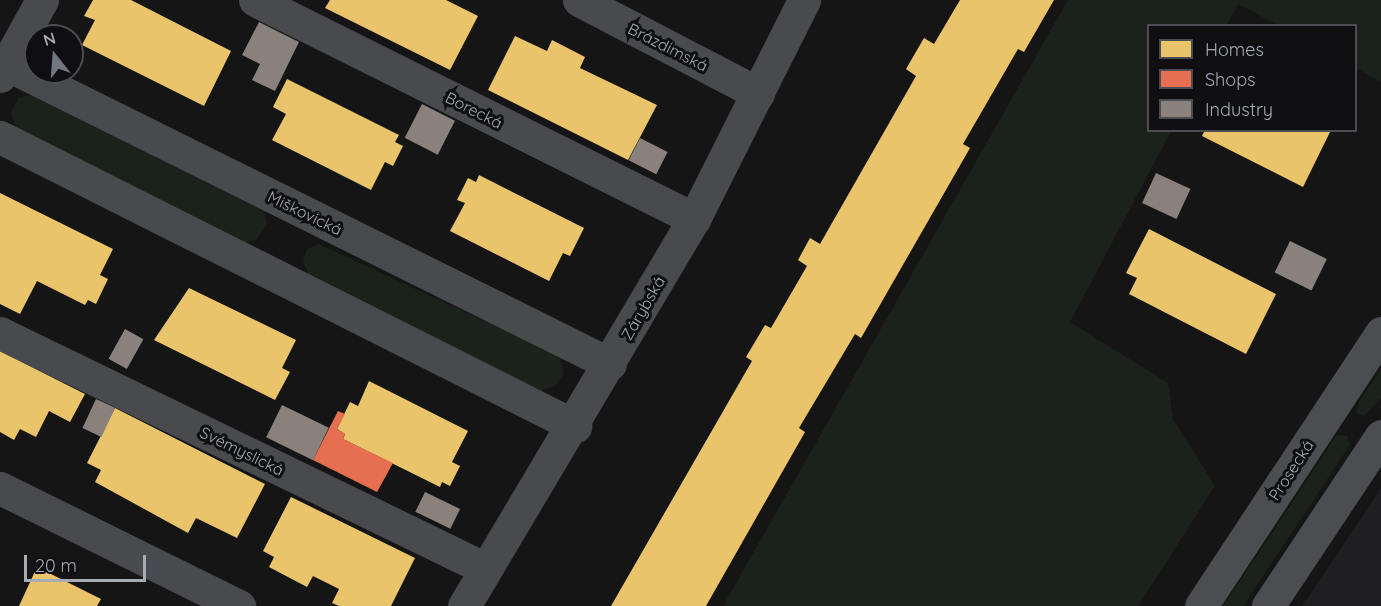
<!DOCTYPE html>
<meta charset="utf-8">
<style>
body{margin:0}
#map{position:relative;width:1381px;height:606px;overflow:hidden;background:#151515;font-family:Quicksand,sans-serif}
div>[style]{position:absolute}
.built>*{inset:0;background:#1f1f21}
.green>*{inset:0;background:#1b221c}
.homes>*{inset:0;background:#e9c46a}
.shops>*{inset:0;background:#e76f51}
.industry>*{inset:0;background:#8a817c;transform-origin:0 0}
.minor>*{height:33px;margin:-16.5px;padding:0 16.5px;transform-origin:16.5px;border-radius:16.5px;background:#494a4e}
.major>*{height:33px;margin:-16.5px;padding:0 16.5px;transform-origin:16.5px;border-radius:16.5px;background:#4b4d50}
span{translate:-50% -50%;white-space:nowrap;text-align:center;line-height:1.15;-webkit-text-stroke:6px #0f0f11;paint-order:stroke}
.street-label{font-size:16px;color:#a6abb6}
.legend{position:absolute;left:1147px;top:24px;width:210px;height:108px;box-sizing:border-box;background:#0f0f11;border:2px solid #4b4d53;margin:0;padding:8px 10px;list-style:none;font-size:18px;color:#a6abb6}
.legend li{display:flex;align-items:center;gap:12px;height:30px}
.legend b{width:30px;border:2px solid #4b4d53}
.north{position:absolute;left:24px;top:24px;width:60px;height:60px;box-sizing:border-box;background:#0f0f11;border:2px solid #4b4d53;border-radius:50%;rotate:343deg;font-size:16px;font-weight:700;line-height:24px;text-align:center;color:#a6abb6}
.north::after{content:'';display:block;margin:auto;width:21px;height:27px;background:#73767e;clip-path:polygon(50% 0,100% 100%,50% 72%,0 100%)}
.scale{position:absolute;left:24px;top:555px;width:122px;height:27px;box-sizing:border-box;border:3px solid #a6abb6;border-top:0;padding-left:8px;font-size:18px;line-height:21px;white-space:nowrap;color:#a6abb6;-webkit-text-stroke:4px #0f0f11;paint-order:stroke}
</style>
<div id="map">
<div class="built">
<i style="clip-path:polygon(1381px 488px,1381px 606px,1302px 606px)"></i>
</div>
<div class="green">
<i style="clip-path:polygon(1068px 0,1381px 0,1381px 82px,1356px 68px,1356px 26px,1278px 25px,1238px 4px,1227px 25px,1148px 26px,1148px 130px,1171px 131px,1070px 322px,1168px 383px,1173px 419px,1215px 486px,1138px 606px,723px 606px)"></i>
<i style="clip-path:polygon(31px 95px,264px 210px,267px 224px,257px 239px,245px 243px,17px 130px,11px 113px,18px 98px)"></i>
<i style="clip-path:polygon(319px 244px,560px 356px,564px 374px,555px 386px,540px 391px,309px 276px,303px 261px,307px 249px)"></i>
<i style="clip-path:polygon(1381px 369px,1381px 398px,1364px 416px,1356px 412px,1359px 402px)"></i>
<i style="clip-path:polygon(1337px 435px,1347px 436px,1350px 445px,1243px 606px,1223px 606px)"></i>
</div>
<div class="homes">
<i style="clip-path:polygon(93px 0,131px 0,231px 51px,204px 106px,82px 45px,95px 20px,84px 16px)"></i>
<i style="clip-path:polygon(330px 0,446px 0,478px 16px,450px 70px,325px 8px)"></i>
<i style="clip-path:polygon(960px 0,1054px 0,1024px 52px,1018px 49px,963px 144px,970px 148px,861px 338px,855px 334px,799px 428px,805px 432px,706px 606px,611px 606px,752px 361px,746px 357px,765px 325px,771px 328px,807px 266px,798px 260px,810px 238px,820px 244px,916px 76px,906px 69px,924px 38px,934px 44px)"></i>
<i style="clip-path:polygon(515px 36px,547px 51px,552px 40px,585px 57px,580px 68px,657px 105px,628px 160px,488px 90px)"></i>
<i style="clip-path:polygon(287px 79px,399px 135px,395px 142px,403px 146px,393px 166px,385px 162px,371px 190px,272px 140px,286px 114px,273px 107px)"></i>
<i style="clip-path:polygon(1205px 130px,1331px 130px,1303px 187px,1202px 136px)"></i>
<i style="clip-path:polygon(479px 175px,584px 228px,570px 256px,563px 253px,549px 281px,450px 231px,465px 203px,457px 200px,468px 178px,476px 182px)"></i>
<i style="clip-path:polygon(0 193px,113px 249px,100px 275px,108px 279px,96px 304px,88px 300px,85px 305px,37px 281px,20px 314px,0 304px)"></i>
<i style="clip-path:polygon(1149px 229px,1276px 294px,1246px 354px,1129px 294px,1137px 278px,1126px 273px)"></i>
<i style="clip-path:polygon(189px 288px,296px 340px,282px 368px,290px 372px,275px 400px,154px 340px)"></i>
<i style="clip-path:polygon(0 351px,85px 394px,70px 422px,49px 411px,36px 437px,20px 429px,14px 440px,0 432px)"></i>
<i style="clip-path:polygon(369px 381px,468px 431px,452px 462px,460px 466px,450px 486px,442px 482px,440px 487px,343px 439px,345px 434px,337px 429px,350px 402px,358px 406px)"></i>
<i style="clip-path:polygon(115px 408px,265px 484px,237px 538px,196px 518px,188px 533px,95px 482px,101px 470px,87px 463px)"></i>
<i style="clip-path:polygon(291px 497px,415px 558px,391px 606px,339px 606px,332px 603px,339px 589px,313px 576px,307px 587px,269px 567px,274px 557px,263px 551px)"></i>
<i style="clip-path:polygon(37px 567px,101px 599px,97px 606px,19px 606px)"></i>
</div>
<div class="shops">
<i style="clip-path:polygon(338px 411px,345px 414px,337px 429px,345px 434px,343px 439px,393px 463px,377px 492px,313px 460px)"></i>
</div>
<div class="industry">
<i style="clip-path:polygon(259px 22px,299px 42px,275px 91px,252px 80px,260px 64px,242px 55px)"></i>
<i style="left:422px;top:104px;width:37px;height:38px;rotate:27deg"></i>
<i style="left:640px;top:138px;width:31px;height:25px;rotate:27deg"></i>
<i style="left:1156px;top:173px;width:38px;height:33px;rotate:25deg"></i>
<i style="left:1290px;top:241px;width:41px;height:35px;rotate:26deg"></i>
<i style="left:125px;top:329px;width:21px;height:34px;rotate:29deg"></i>
<i style="left:96px;top:399px;width:21px;height:32px;rotate:25deg"></i>
<i style="left:282px;top:405px;width:52px;height:36px;rotate:26deg"></i>
<i style="left:425px;top:492px;width:39px;height:22px;rotate:26deg"></i>
</div>
<div class="minor">
<i style="left:255px;top:0;width:491px;rotate:26.5deg"></i>
<i style="left:579px;top:0;width:202px;rotate:27.5deg"></i>
<i style="left:0;top:61px;width:681px;rotate:26.41deg"></i>
<i style="left:0;top:76px;width:87px;rotate:-61.1deg"></i>
<i style="left:0;top:137px;width:644px;rotate:26.68deg"></i>
<i style="left:0;top:333px;width:538px;rotate:25.9deg"></i>
<i style="left:0;top:488px;width:267px;rotate:26.3deg"></i>
<i style="left:464px;top:606px;width:450px;rotate:-59.3deg"></i>
<i style="left:694px;top:219px;width:245px;rotate:-63.3deg"></i>
</div>
<div class="major">
<i style="left:1201px;top:606px;width:327px;rotate:-56.6deg"></i>
<i style="left:1268px;top:606px;width:204px;rotate:-56.4deg"></i>
</div>
<div class="street-label">
<span style="left:668px;top:47px;rotate:27deg">Brázdimská</span>
<span style="left:474px;top:110px;rotate:27deg">Borecká</span>
<span style="left:305px;top:213px;rotate:26deg">Miškovická</span>
<span style="left:643px;top:308px;rotate:-60deg">Zárybská</span>
<span style="left:242px;top:451px;rotate:26deg">Svémyslická</span>
<span style="left:1291px;top:470px;rotate:-57deg">Prosecká</span>
</div>
<ul class="legend">
<li><b style="height:16px;background:#e9c46a"></b>Homes</li>
<li><b style="height:16px;background:#e76f51"></b>Shops</li>
<li><b style="height:16px;background:#8a817c"></b>Industry</li>
</ul>
<div class="north">N</div>
<div class="scale">20 m</div>
</div>
